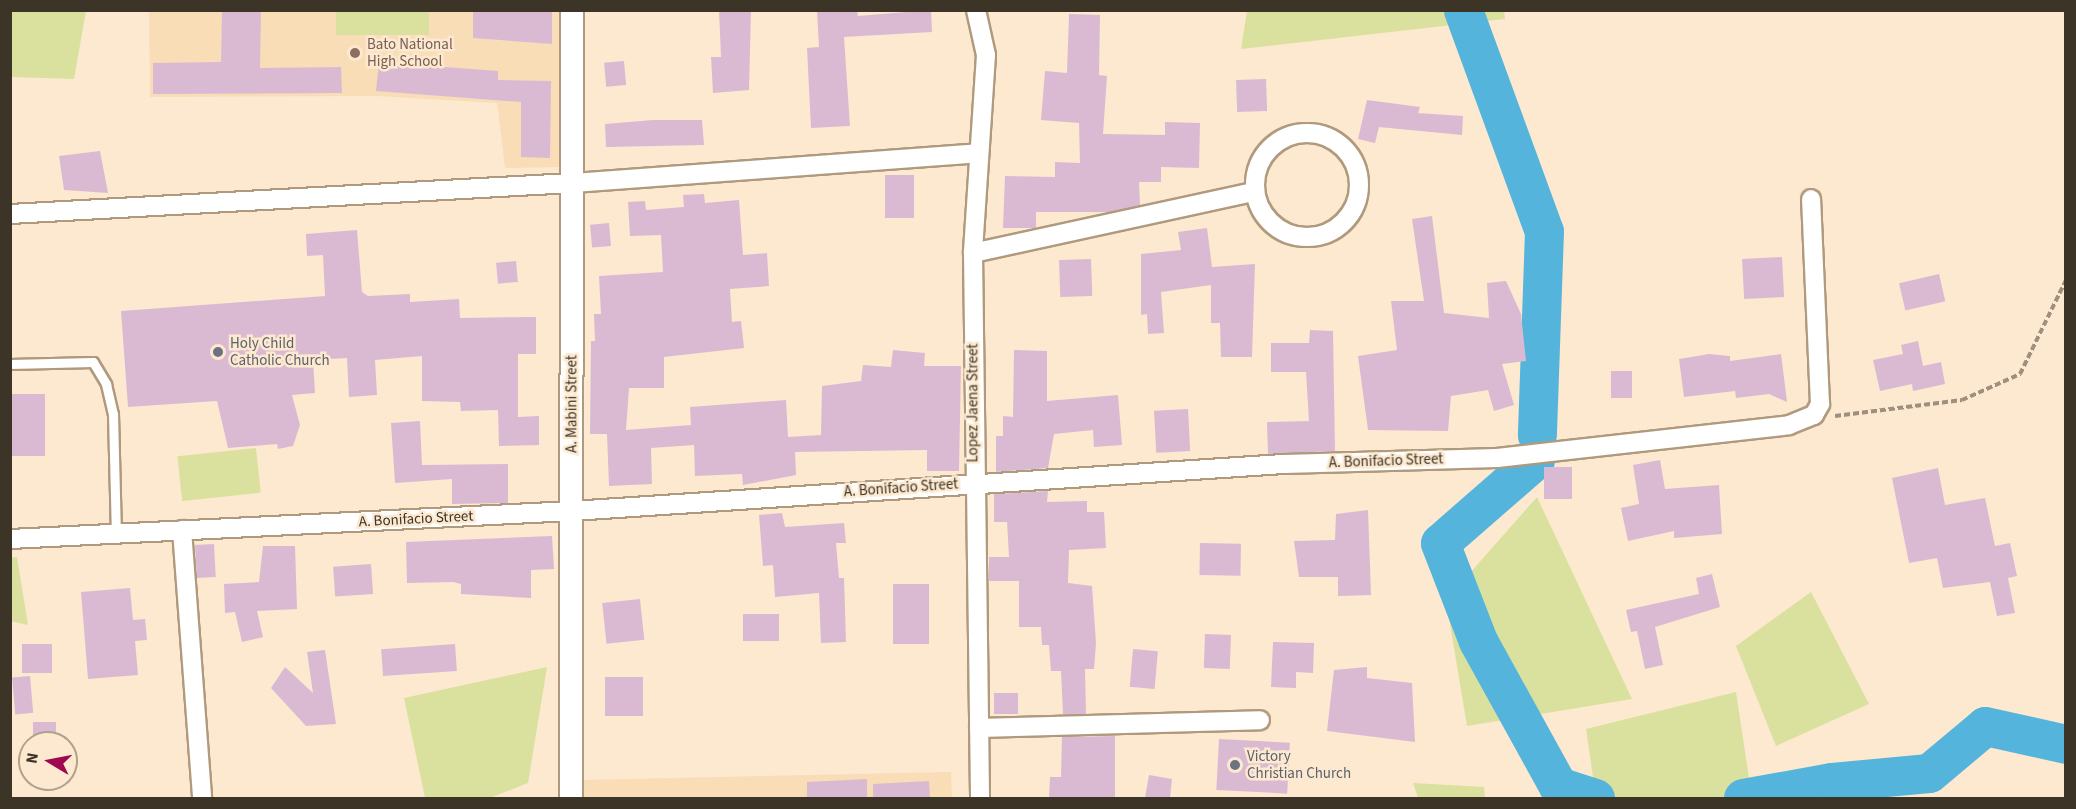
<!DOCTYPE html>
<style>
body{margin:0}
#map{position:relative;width:2076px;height:809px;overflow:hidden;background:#fce9d0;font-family:"Source Sans 3",sans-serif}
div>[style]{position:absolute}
.built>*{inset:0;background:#f9ddb7}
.green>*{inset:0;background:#dae19e;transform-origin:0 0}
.river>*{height:39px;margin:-19.5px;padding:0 19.5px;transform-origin:19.5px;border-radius:19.5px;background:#55b4db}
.building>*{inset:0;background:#dabad3;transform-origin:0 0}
.path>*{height:4px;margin-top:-2px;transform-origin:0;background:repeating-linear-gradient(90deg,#9e907d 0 6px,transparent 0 9px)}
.roads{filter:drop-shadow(2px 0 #b09a7d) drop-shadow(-2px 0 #b09a7d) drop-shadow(0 2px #b09a7d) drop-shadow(0 -2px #b09a7d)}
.service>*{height:9px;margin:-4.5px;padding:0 4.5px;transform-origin:4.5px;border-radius:4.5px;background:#fff}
.minor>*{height:18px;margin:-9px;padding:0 9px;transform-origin:9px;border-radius:9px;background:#fff}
.minor>.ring{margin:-9px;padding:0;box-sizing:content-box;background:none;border:18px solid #fff;border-radius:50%}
.tertiary>*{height:22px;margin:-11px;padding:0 11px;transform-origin:11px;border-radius:11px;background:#fff}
.dots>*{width:16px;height:16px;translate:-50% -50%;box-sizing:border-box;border:3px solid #fce9d0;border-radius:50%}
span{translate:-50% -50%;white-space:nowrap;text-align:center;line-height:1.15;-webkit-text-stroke:5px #fce9d0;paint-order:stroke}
.education-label{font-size:15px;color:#785e54}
.left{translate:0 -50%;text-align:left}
.worship-label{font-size:15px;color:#5b616d}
.street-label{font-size:15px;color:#3d3428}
.frame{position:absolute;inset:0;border:12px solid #3d3428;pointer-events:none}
.north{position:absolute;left:18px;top:731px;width:60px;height:60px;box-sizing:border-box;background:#fce9d0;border:2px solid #b0a18d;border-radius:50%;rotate:280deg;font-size:16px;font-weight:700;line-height:24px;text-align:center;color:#3d3428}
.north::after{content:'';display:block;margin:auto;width:21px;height:27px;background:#9f0850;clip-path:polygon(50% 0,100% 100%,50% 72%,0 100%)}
</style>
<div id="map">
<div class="built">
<i style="clip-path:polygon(149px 11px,560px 11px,562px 167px,505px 168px,497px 103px,377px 96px,150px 97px)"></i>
<i style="clip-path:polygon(951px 772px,952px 798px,581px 798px,581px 780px)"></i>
</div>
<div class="green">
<i style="clip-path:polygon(11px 10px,86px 11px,74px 79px,11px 77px)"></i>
<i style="left:336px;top:11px;width:93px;height:24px"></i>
<i style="clip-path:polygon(1504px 11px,1505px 19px,1241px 49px,1247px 11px)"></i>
<i style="left:256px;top:448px;width:45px;height:79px;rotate:84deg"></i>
<i style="clip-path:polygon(1537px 497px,1632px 699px,1467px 726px,1446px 600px)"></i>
<i style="clip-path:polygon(17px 557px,28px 625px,11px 621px,11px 558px)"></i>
<i style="clip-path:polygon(1811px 592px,1869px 704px,1776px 746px,1736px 646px)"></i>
<i style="clip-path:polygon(547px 667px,528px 783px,490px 798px,425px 798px,404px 698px)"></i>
<i style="clip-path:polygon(1736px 692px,1752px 798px,1596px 798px,1586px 729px)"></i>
<i style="clip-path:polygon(1413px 783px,1484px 787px,1485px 798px,1418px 798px)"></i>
</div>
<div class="river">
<i style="left:1463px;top:10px;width:235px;rotate:69.9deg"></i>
<i style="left:1544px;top:231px;width:204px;rotate:92deg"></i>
<i style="left:1535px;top:460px;width:126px;rotate:138.9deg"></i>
<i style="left:1440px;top:543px;width:105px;rotate:68.8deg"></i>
<i style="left:1478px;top:641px;width:166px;rotate:61.1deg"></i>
<i style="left:1558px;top:786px;width:39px;rotate:18deg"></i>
<i style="left:1743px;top:798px;width:90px;rotate:-10.2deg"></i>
<i style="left:1832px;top:782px;width:97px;rotate:-5.3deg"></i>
<i style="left:1929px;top:773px;width:73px;rotate:-40deg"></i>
<i style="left:1985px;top:726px;width:83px;rotate:12.5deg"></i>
</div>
<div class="building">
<i style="clip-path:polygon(222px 10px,261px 10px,260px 68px,341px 67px,342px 93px,153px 94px,153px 63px,221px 62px)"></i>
<i style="clip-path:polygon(473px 10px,552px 10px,552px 44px,473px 38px)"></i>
<i style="clip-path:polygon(719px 10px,751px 10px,749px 90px,713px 93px,711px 57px,721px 57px)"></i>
<i style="clip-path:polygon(817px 10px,857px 10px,858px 16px,931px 10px,932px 32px,844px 37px,850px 126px,811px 128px,807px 48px,819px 47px)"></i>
<i style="clip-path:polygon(1069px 14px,1100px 15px,1099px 75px,1107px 76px,1103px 134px,1165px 135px,1165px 122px,1200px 123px,1199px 168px,1161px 167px,1161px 182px,1139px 182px,1140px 205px,1110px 212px,1036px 212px,1036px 228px,1003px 228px,1005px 176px,1055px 177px,1055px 162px,1080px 163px,1079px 123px,1041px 120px,1045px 71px,1067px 73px)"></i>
<i style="left:624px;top:61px;width:24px;height:20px;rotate:85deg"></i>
<i style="clip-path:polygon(379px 62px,498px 71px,498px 80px,551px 81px,550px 158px,521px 157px,521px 102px,376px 91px)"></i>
<i style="left:1266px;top:79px;width:32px;height:30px;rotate:88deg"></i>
<i style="clip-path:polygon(1367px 100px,1420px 107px,1418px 113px,1463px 116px,1462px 135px,1379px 127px,1375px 143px,1358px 139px)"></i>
<i style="clip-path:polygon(653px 120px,702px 120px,704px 145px,606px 147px,605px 124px)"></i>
<i style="clip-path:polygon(100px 151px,108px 193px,64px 190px,59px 156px)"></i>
<i style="left:885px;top:175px;width:29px;height:43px"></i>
<i style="clip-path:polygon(704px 194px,705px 203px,739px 200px,743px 255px,767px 253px,769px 286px,730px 289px,732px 322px,741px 321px,744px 348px,664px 357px,664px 388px,629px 388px,626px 430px,691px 425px,690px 407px,786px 400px,788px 437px,821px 435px,822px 386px,861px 381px,863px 365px,891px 367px,893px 350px,925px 353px,924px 366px,961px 366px,959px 471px,927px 471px,927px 450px,795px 452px,796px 475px,743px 485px,742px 474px,695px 476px,694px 445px,651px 448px,652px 484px,609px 486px,607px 434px,590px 434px,591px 341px,595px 341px,594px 314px,601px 314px,599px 276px,663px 272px,661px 235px,630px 236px,628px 202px,645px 201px,646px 210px,684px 207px,683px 195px)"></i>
<i style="clip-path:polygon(1432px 216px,1444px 313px,1489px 318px,1487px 283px,1506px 281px,1521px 314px,1526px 361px,1502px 364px,1514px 405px,1494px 411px,1488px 390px,1451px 396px,1448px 431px,1368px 430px,1358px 356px,1397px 350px,1391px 301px,1424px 301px,1412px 219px)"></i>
<i style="left:609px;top:223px;width:23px;height:19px;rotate:85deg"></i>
<i style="clip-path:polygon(1207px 228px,1212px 267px,1255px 264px,1252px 357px,1221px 357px,1220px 323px,1211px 323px,1211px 285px,1161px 292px,1164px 333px,1148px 334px,1147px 314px,1141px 315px,1141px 254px,1181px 250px,1178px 232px)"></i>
<i style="clip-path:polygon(357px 230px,362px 292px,368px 296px,410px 294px,410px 302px,459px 299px,460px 318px,536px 317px,536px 354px,518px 354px,518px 417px,539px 416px,539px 445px,499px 446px,498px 410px,461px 411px,460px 402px,422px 401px,422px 356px,375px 360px,377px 395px,349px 397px,347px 358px,313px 360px,315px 393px,292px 395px,300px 425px,293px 446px,278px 449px,277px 444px,228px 448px,217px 401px,128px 407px,121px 311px,325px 296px,323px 255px,307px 256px,306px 234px)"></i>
<i style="left:1782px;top:257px;width:40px;height:40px;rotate:87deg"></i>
<i style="left:1091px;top:259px;width:37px;height:32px;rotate:88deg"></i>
<i style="left:516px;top:261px;width:21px;height:20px;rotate:85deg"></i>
<i style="left:1939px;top:274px;width:28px;height:41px;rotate:77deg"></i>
<i style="clip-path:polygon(1310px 330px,1333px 331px,1335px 451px,1268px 454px,1267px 422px,1309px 421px,1306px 372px,1271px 372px,1271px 343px,1309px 343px)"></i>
<i style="clip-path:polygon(1918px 341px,1923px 366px,1941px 362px,1945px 384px,1913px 391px,1912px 384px,1880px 391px,1873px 360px,1903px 354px,1901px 345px)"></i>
<i style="clip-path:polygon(1014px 350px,1047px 351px,1047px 401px,1118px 395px,1122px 445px,1094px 447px,1093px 430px,1054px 434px,1048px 468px,996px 472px,996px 436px,1003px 436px,1003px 416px,1013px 417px)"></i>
<i style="clip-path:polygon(1709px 354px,1730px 356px,1730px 361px,1781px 354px,1787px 402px,1769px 394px,1736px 398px,1735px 391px,1684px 397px,1679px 359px)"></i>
<i style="left:1611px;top:371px;width:21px;height:27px"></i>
<i style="left:12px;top:394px;width:33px;height:62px"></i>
<i style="left:1188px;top:409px;width:42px;height:34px;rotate:87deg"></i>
<i style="clip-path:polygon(420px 421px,422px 465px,508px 464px,508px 503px,452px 504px,452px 479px,395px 483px,391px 423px)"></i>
<i style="clip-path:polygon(1660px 460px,1665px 489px,1719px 485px,1722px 534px,1674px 538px,1674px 531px,1628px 541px,1621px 508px,1639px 504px,1633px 465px)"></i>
<i style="left:1544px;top:467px;width:28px;height:32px"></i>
<i style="clip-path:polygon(1938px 468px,1945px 505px,1985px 498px,1995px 546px,2010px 543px,2017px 576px,2008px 578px,2015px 613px,1997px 616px,1990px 582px,1943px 588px,1937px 558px,1909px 563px,1892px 478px)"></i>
<i style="clip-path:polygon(1048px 491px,1047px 502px,1087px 501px,1087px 512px,1104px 512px,1106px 548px,1069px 550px,1068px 583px,1092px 586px,1096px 643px,1094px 669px,1085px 669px,1086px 714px,1063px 714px,1061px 671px,1051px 671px,1049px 645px,1042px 645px,1041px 627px,1019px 627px,1019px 581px,989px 581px,989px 557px,1009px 557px,1007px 522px,994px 522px,994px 494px)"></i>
<i style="clip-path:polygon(1368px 510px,1371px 595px,1338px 596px,1338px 577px,1299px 577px,1294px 541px,1335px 540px,1336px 514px)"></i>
<i style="clip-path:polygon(782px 513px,785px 527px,844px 523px,846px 543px,836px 543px,839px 578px,844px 578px,846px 642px,821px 643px,819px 593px,775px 597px,773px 565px,763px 566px,759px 515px)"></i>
<i style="clip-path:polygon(552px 536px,554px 569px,531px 570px,531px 598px,461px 594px,461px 584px,453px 582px,407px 583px,406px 542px)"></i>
<i style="left:1200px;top:543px;width:41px;height:32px;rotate:1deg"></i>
<i style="left:214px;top:544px;width:33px;height:19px;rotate:87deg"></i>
<i style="clip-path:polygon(263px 546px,295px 546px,297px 609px,257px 611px,263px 637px,242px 642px,235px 612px,225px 613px,224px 584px,259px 582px)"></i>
<i style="left:371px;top:564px;width:30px;height:38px;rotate:86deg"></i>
<i style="clip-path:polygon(1712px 574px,1720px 607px,1655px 627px,1663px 665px,1645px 669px,1637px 631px,1631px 632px,1626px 610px,1699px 594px,1696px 578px)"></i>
<i style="left:893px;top:584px;width:36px;height:60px"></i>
<i style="clip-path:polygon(130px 588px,133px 620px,145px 619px,147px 640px,135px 641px,138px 675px,88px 679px,81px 592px)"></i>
<i style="left:640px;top:599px;width:41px;height:38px;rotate:84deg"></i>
<i style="left:743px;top:614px;width:36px;height:27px"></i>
<i style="left:1205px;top:634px;width:26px;height:34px;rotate:2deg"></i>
<i style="clip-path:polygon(1273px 642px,1314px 643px,1313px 673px,1296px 672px,1296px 688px,1271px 687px)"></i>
<i style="left:52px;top:644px;width:29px;height:30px;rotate:90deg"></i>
<i style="left:455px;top:644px;width:27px;height:74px;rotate:86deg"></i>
<i style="left:1133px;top:649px;width:25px;height:38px;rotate:5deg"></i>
<i style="clip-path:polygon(325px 650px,336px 724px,306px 726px,271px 688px,285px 667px,313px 693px,307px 652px)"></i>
<i style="clip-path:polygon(1367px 667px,1367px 678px,1412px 683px,1415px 742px,1327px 731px,1334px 670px)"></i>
<i style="left:30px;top:676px;width:37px;height:18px;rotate:85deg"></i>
<i style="left:605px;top:677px;width:38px;height:39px"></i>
<i style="left:994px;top:693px;width:24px;height:21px"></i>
<i style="left:56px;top:722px;width:21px;height:23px;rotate:90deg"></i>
<i style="clip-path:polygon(1115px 736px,1115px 798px,1049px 798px,1050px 777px,1061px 777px,1062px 737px)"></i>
<i style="left:1219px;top:739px;width:71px;height:51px;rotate:3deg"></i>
<i style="clip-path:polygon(1149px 775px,1172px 779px,1170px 798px,1145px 798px)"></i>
<i style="clip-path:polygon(867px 779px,867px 798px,807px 798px,807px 782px)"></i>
<i style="clip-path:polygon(929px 781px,930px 798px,873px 798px,873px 784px)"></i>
</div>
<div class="path">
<i style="left:1835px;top:416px;width:128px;rotate:-7.2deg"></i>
<i style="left:1962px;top:400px;width:64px;rotate:-24.1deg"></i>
<i style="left:2020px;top:374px;width:105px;rotate:-63.9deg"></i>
</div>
<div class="roads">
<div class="service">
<i style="left:10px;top:364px;width:83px;rotate:-1.4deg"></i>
<i style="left:93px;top:362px;width:26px;rotate:59deg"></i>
<i style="left:106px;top:384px;width:31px;rotate:77deg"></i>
<i style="left:113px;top:414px;width:119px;rotate:88.6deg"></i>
</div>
<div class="minor">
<i style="left:976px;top:10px;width:46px;rotate:77.5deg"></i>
<i style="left:986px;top:55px;width:198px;rotate:93.8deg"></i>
<i style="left:973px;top:253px;width:545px;rotate:89.26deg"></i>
<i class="ring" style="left:1255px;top:133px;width:86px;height:86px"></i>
<i style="left:10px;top:214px;width:563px;rotate:-3.16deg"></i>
<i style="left:572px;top:183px;width:405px;rotate:-4.2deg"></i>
<i style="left:973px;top:253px;width:287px;rotate:-12.3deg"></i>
<i style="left:182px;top:530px;width:269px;rotate:85.7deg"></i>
<i style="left:10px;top:539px;width:563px;rotate:-2.85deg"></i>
<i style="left:572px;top:511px;width:714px;rotate:-3.78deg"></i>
<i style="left:1284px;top:464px;width:213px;rotate:-1.6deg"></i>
<i style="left:1497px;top:458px;width:294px;rotate:-6.4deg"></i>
<i style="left:1789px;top:425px;width:27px;rotate:-22deg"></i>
<i style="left:1814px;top:415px;width:13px;rotate:-61deg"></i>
<i style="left:1820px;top:404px;width:205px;rotate:-92.5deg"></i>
<i style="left:979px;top:728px;width:281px;rotate:-1.6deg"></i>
</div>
<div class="tertiary">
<i style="left:571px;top:798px;width:788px;rotate:-89.93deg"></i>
</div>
</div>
<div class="dots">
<i style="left:355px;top:53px;background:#8d6e63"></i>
<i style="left:218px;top:352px;background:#6b7280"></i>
<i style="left:1235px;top:765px;background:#6b7280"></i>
</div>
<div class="education-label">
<span class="left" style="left:367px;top:53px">Bato National<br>High School</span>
</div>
<div class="worship-label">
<span class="left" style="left:230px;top:352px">Holy Child<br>Catholic Church</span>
<span class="left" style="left:1247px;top:765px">Victory<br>Christian Church</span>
</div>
<div class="street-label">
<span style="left:973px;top:403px;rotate:-90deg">Lopez Jaena Street</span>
<span style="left:572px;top:404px;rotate:-90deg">A. Mabini Street</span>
<span style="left:1386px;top:461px;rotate:-2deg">A. Bonifacio Street</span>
<span style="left:901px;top:488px;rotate:-4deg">A. Bonifacio Street</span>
<span style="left:416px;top:519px;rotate:-3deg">A. Bonifacio Street</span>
</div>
<div class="frame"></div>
<div class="north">N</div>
</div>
